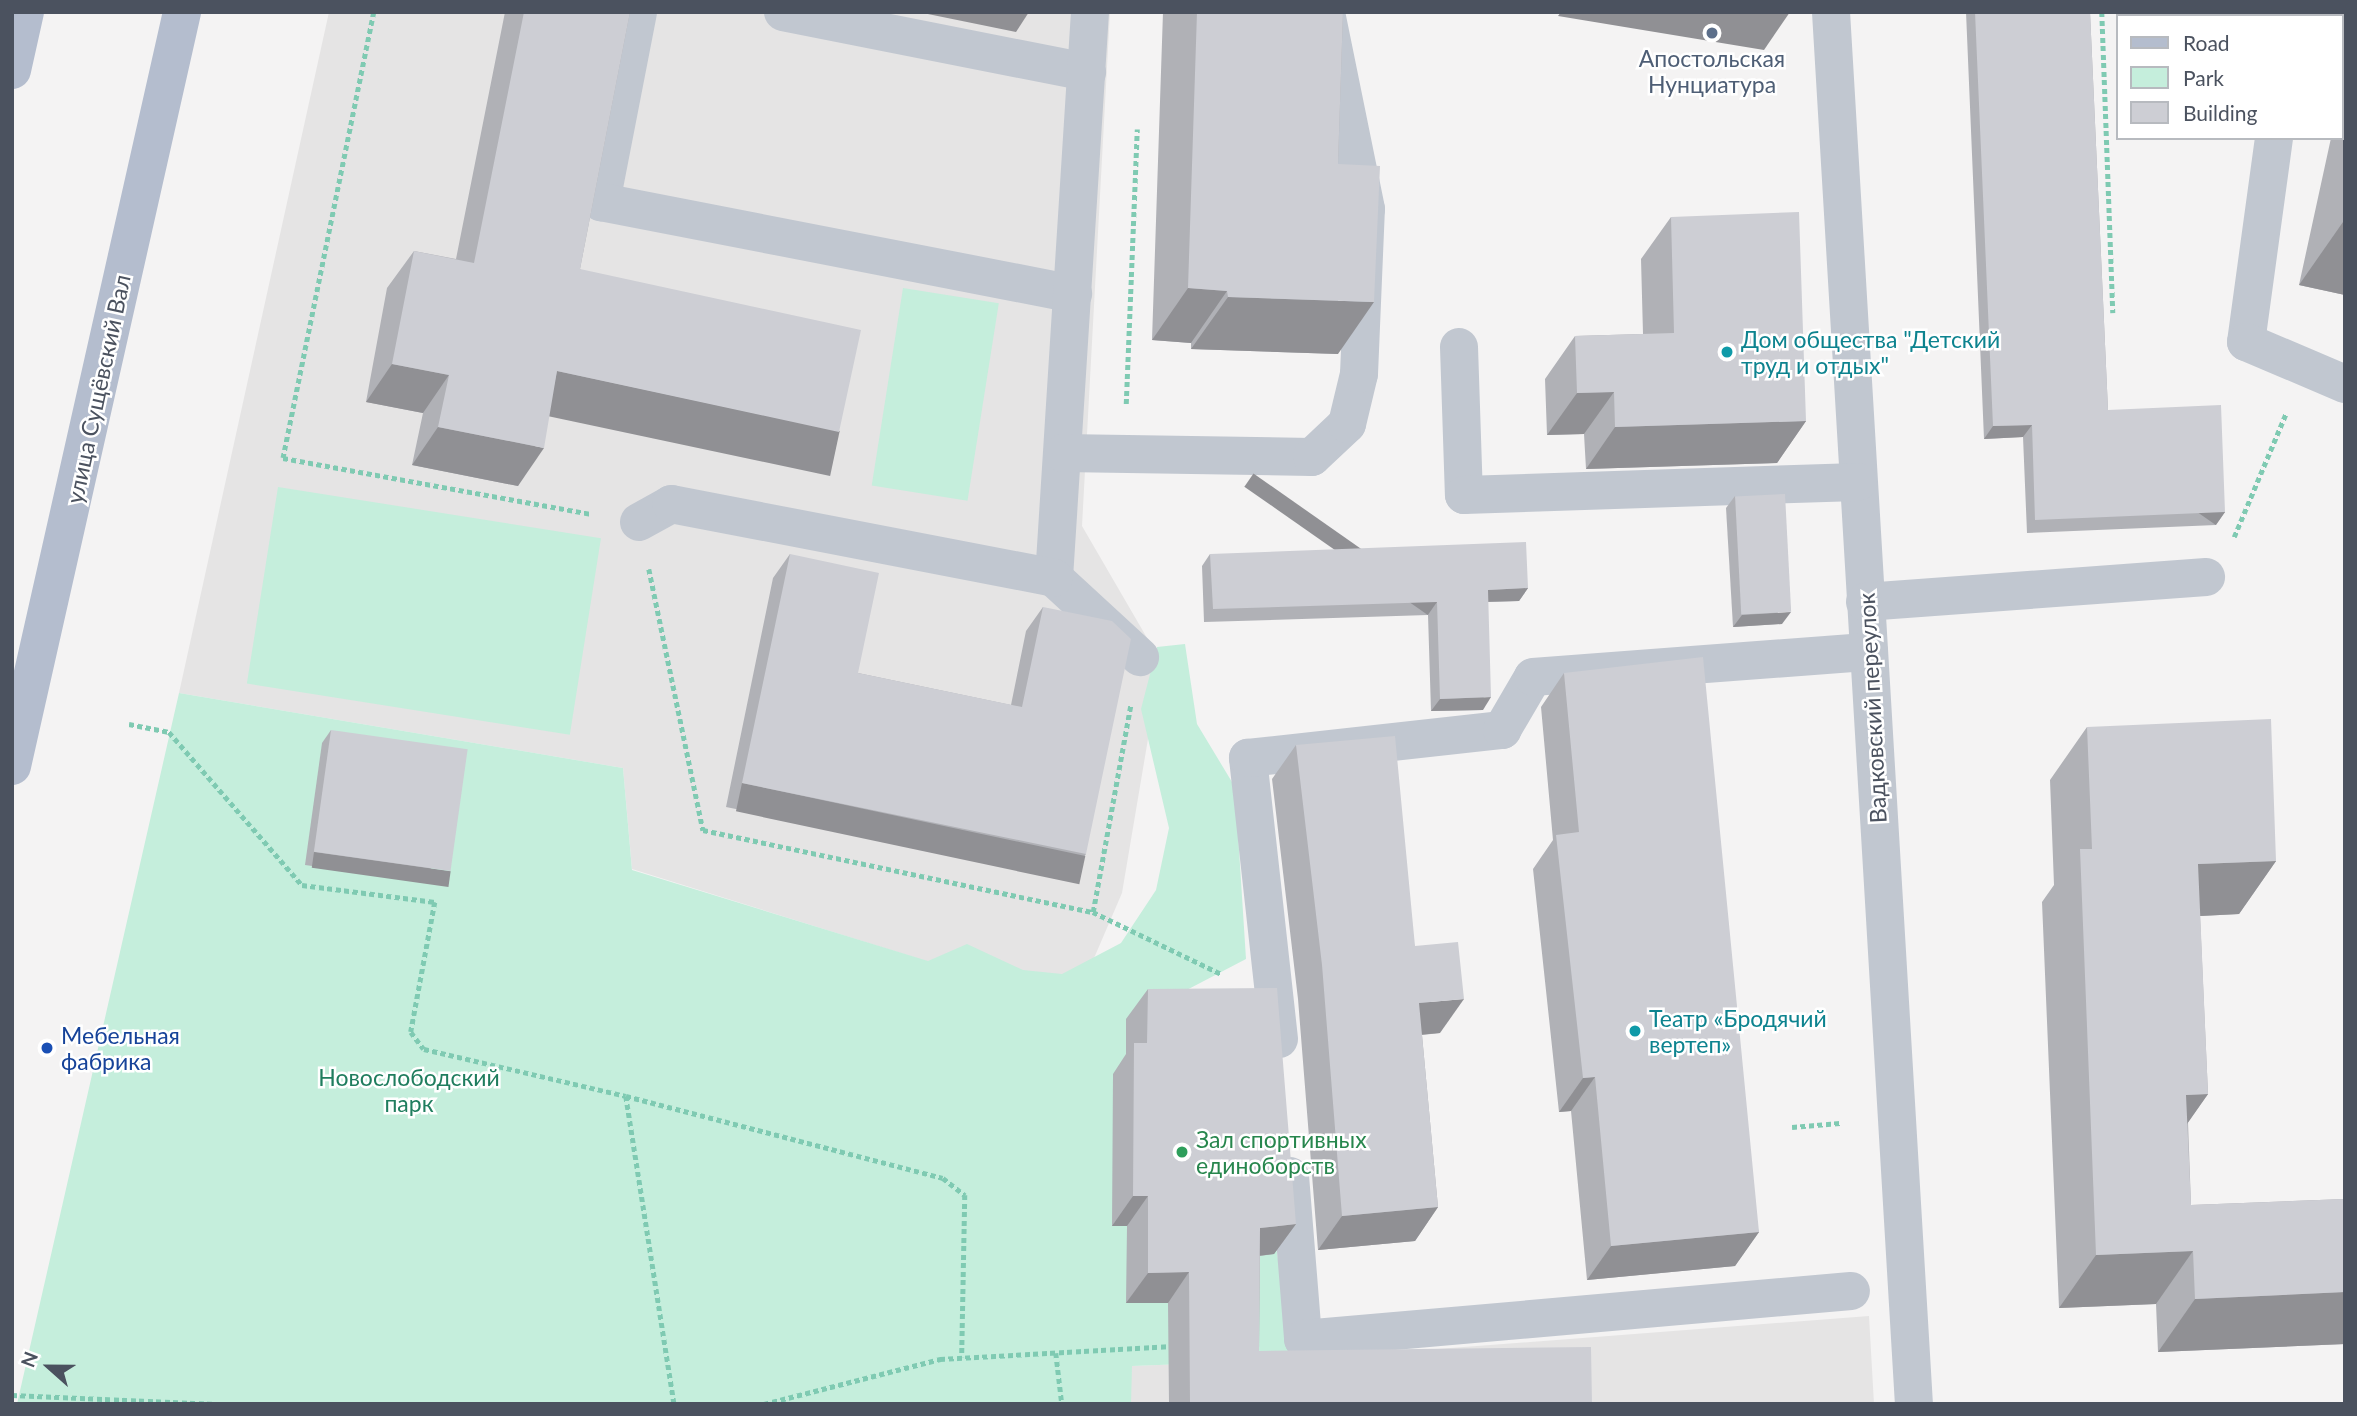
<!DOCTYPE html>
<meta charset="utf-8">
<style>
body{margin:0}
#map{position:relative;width:2357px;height:1416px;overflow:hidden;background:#f4f3f3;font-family:Lato,sans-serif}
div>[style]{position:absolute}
.education>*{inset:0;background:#e5e4e4}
.green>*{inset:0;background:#c5eedc;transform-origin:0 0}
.path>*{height:4.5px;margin-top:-2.25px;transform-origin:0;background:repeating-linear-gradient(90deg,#7fcab2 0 5px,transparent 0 8.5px)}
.minor>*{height:38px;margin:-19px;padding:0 19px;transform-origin:19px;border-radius:19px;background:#c1c7d0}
.major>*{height:38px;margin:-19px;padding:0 19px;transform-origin:19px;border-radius:19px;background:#b4bdce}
.wall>*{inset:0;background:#b0b1b6}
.shaded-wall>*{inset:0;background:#909094;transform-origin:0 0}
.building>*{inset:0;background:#cdced4;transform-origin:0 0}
.dots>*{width:19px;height:19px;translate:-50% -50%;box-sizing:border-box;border:4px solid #fff;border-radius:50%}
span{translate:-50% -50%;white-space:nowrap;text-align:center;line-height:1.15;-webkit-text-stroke:5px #fff;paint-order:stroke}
.service-label{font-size:23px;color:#4e5e75}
.culture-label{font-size:23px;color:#0d838f}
.left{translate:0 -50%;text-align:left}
.street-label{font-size:23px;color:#4b525f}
.transit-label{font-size:23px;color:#164399}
.park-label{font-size:23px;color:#1f7d5e}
.leisure-label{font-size:23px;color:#27864d}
.frame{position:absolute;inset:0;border:14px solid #4b525f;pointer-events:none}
.legend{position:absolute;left:2116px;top:14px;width:228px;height:126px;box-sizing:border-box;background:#fff;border:2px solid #b7babf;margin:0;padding:9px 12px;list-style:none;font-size:21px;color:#4b525f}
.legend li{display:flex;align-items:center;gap:14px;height:35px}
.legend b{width:35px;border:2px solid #b7babf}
.north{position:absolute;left:14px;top:1332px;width:70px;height:70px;-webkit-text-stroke:5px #fff;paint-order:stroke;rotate:291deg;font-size:19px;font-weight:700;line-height:28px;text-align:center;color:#4b525f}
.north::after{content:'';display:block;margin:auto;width:24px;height:32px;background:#4b525f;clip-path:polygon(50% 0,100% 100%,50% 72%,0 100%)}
</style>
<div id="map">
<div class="education">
<i style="clip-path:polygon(329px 12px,1110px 12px,1082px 526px,1161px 662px,1122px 893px,1073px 1007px,632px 869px,623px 768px,179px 693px)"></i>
<i style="clip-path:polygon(1869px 1316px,1874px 1404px,1131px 1404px,1131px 1366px,1294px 1360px)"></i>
</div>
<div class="green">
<i style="left:903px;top:288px;width:97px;height:200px;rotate:9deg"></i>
<i style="left:278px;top:487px;width:327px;height:199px;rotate:9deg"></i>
<i style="clip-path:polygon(1185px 644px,1197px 724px,1235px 787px,1246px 959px,1133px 1018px,1240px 1019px,1294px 1360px,1132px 1366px,1131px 1404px,17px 1404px,179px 693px,623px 768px,632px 870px,928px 961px,967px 944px,1023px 970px,1062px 974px,1121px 943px,1156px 890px,1169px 828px,1141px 709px,1157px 647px)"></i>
</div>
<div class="path">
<i style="left:374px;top:12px;width:455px;rotate:101.5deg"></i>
<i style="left:283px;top:458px;width:314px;rotate:10.3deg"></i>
<i style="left:2102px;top:12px;width:301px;rotate:87.9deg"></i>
<i style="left:1126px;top:404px;width:275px;rotate:-87.7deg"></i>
<i style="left:2234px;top:537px;width:134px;rotate:-67.2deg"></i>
<i style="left:649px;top:569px;width:267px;rotate:78.3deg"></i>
<i style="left:703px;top:830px;width:399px;rotate:11.9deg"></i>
<i style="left:1093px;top:912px;width:212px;rotate:-79.7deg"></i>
<i style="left:129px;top:724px;width:41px;rotate:11.3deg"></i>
<i style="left:169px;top:732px;width:203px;rotate:49deg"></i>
<i style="left:302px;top:885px;width:134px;rotate:7.3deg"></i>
<i style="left:435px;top:902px;width:132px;rotate:100.5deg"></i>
<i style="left:411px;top:1032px;width:21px;rotate:53deg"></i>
<i style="left:424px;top:1049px;width:207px;rotate:13.1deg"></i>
<i style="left:626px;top:1096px;width:327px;rotate:14.5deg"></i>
<i style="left:943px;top:1178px;width:28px;rotate:38deg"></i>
<i style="left:965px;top:1195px;width:162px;rotate:91.1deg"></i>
<i style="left:1093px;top:912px;width:142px;rotate:25.8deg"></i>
<i style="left:626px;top:1096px;width:312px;rotate:81.1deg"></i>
<i style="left:1792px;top:1127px;width:48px;rotate:-4.8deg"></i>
<i style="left:1056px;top:1353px;width:51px;rotate:83.3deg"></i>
<i style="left:12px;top:1395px;width:205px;rotate:2.5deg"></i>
<i style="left:764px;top:1404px;width:182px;rotate:-14.3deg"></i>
<i style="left:940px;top:1359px;width:233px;rotate:-3.2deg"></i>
</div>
<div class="minor">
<i style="left:638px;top:12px;width:194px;rotate:101deg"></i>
<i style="left:601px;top:202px;width:481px;rotate:11deg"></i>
<i style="left:783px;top:12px;width:310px;rotate:11.2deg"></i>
<i style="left:1090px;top:12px;width:567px;rotate:93.64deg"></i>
<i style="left:1054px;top:578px;width:117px;rotate:42.6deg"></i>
<i style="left:1831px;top:12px;width:1394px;rotate:86.59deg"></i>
<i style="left:2291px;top:16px;width:4px;rotate:-90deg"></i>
<i style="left:2274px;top:138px;width:206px;rotate:97.8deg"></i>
<i style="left:2246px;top:342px;width:108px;rotate:23deg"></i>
<i style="left:1459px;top:347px;width:148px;rotate:88.1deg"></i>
<i style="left:1464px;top:495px;width:394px;rotate:-1.9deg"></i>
<i style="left:1063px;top:453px;width:249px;rotate:0.9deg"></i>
<i style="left:1312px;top:457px;width:48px;rotate:-43.3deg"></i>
<i style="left:1347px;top:424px;width:51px;rotate:-76.5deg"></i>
<i style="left:1359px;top:374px;width:165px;rotate:-87.6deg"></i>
<i style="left:1366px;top:209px;width:201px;rotate:-101.5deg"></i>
<i style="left:639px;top:522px;width:37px;rotate:-29deg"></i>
<i style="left:671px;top:504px;width:390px;rotate:10.9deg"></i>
<i style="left:1865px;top:602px;width:342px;rotate:-4.2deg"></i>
<i style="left:1279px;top:1039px;width:283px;rotate:-96.3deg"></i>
<i style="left:1248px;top:758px;width:256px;rotate:-6.3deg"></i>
<i style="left:1502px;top:730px;width:61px;rotate:-59.7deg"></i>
<i style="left:1533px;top:677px;width:337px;rotate:-4.3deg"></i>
<i style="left:1290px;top:1176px;width:164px;rotate:85.4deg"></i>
<i style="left:1303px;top:1339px;width:550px;rotate:-5.01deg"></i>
</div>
<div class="major">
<i style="left:12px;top:70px;width:59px;rotate:-77.4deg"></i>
<i style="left:12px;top:766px;width:773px;rotate:-77.29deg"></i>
</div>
<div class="wall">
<i style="clip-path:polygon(505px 12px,630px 12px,580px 269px,813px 469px,550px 413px,518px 486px,412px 465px,423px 413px,366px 402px,387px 288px,414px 251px,456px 259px)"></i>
<i style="clip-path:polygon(1163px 12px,1343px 12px,1338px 164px,1338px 354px,1191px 349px,1191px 343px,1152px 340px)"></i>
<i style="clip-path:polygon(1966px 12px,2090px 12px,2108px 410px,2225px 512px,2216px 525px,2027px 533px,2023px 437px,1984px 439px)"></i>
<i style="clip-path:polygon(2345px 74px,2345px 295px,2299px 285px,2331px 138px,2341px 138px,2341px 90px)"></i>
<i style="clip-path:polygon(1671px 217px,1806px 421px,1777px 463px,1586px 469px,1584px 434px,1547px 435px,1545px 379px,1575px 336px,1643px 334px,1641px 259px)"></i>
<i style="clip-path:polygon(1735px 496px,1782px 624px,1733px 627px,1726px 508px)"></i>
<i style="clip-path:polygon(790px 554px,858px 673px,1011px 705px,1026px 631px,1043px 607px,1086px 854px,1070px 878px,726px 807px,773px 578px)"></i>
<i style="clip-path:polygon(1210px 554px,1528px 588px,1519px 601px,1488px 602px,1483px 710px,1431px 711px,1428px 615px,1204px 622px,1202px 566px)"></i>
<i style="clip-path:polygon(1564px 673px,1759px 1232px,1735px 1266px,1587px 1280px,1571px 1111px,1559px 1112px,1533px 869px,1553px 840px,1541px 707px)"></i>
<i style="clip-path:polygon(2087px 727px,2276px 861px,2239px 914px,2200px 916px,2208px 1094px,2188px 1122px,2191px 1205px,2345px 1199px,2345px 1344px,2158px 1352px,2156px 1304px,2059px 1308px,2042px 902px,2054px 885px,2050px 780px)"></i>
<i style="clip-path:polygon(331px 730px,442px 884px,305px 865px,322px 743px)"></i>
<i style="clip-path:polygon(1296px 745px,1415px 946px,1440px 1033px,1422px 1035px,1438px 1207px,1415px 1241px,1318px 1250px,1298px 999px,1272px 779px)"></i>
<i style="clip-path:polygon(1148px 989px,1296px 1224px,1274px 1254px,1260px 1256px,1259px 1351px,1592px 1404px,1169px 1404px,1168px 1303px,1126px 1303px,1127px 1226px,1112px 1226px,1113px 1074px,1126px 1054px,1126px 1019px)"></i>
</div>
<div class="shaded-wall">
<i style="clip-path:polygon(918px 12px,1029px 12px,1016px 32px)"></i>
<i style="clip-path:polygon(1561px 12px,1790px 12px,1764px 50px,1558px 16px)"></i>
<i style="clip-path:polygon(2343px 222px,2345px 222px,2345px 295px,2299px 285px)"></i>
<i style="clip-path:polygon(1188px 288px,1227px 291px,1191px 343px,1152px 340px)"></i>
<i style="clip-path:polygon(1228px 297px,1374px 302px,1338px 354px,1191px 349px)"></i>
<i style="clip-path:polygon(392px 364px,449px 375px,423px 413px,366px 402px)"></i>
<i style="left:557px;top:371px;width:289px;height:46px;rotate:12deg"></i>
<i style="clip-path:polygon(1614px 392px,1584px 434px,1547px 435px,1577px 393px)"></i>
<i style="clip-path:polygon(1806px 421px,1777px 463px,1586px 469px,1615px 427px)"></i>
<i style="clip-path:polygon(2032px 425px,2023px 437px,1984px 439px,1993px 426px)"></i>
<i style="clip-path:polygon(438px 427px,544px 448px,518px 486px,412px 465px)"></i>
<i style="left:2225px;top:512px;width:16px;height:190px;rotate:125deg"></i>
<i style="clip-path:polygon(1528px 588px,1519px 601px,1479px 602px,1488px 590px)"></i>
<i style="left:1437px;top:602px;width:16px;height:224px;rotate:125deg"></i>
<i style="clip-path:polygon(1791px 612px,1782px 624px,1733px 627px,1742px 615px)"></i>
<i style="clip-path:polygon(1491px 697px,1483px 710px,1431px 711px,1440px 699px)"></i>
<i style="left:742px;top:783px;width:351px;height:29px;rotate:12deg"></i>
<i style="left:314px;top:852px;width:138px;height:16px;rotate:8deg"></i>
<i style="clip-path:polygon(2276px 861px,2239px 914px,2161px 918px,2198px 864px)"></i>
<i style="clip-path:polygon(1464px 999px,1440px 1033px,1395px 1037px,1419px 1003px)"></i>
<i style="clip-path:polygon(1595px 1077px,1571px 1111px,1559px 1112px,1583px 1078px)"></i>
<i style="clip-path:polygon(2208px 1094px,2171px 1147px,2186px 1095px)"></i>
<i style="clip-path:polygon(1133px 1196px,1148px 1196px,1127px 1226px,1112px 1226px)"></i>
<i style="clip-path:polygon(1438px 1207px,1415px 1241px,1318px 1250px,1342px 1216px)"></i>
<i style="clip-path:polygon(1296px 1224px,1274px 1254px,1239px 1258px,1260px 1228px)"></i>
<i style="clip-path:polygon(1759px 1232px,1735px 1266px,1587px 1280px,1611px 1246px)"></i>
<i style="clip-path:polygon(2193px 1251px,2156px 1304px,2059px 1308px,2096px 1255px)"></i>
<i style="clip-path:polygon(1189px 1272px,1168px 1303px,1126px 1303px,1148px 1273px)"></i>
<i style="clip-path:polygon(2345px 1292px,2345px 1344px,2158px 1352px,2195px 1299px)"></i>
</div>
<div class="building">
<i style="clip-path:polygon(524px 12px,630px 12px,580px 269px,861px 330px,839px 432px,557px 371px,544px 448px,438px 427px,449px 375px,392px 364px,414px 251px,474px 263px)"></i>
<i style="clip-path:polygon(1197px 12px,1343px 12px,1338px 164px,1380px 166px,1374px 302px,1228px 297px,1227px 291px,1188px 288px)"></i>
<i style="clip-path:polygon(1975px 12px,2090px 12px,2108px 410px,2221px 405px,2225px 512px,2035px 520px,2032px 425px,1993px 426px)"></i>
<i style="clip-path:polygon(1799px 212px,1806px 421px,1615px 427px,1614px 392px,1577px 393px,1575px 336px,1674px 333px,1671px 217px)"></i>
<i style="left:1785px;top:494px;width:118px;height:50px;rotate:87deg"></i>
<i style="clip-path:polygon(1526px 542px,1528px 588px,1488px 590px,1491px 697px,1440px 699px,1437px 602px,1213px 609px,1210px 554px)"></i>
<i style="clip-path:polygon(790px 554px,879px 573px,858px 673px,1022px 707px,1043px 607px,1112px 621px,1131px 639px,1086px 854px,742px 783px)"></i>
<i style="clip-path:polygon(1703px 657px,1759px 1232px,1611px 1246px,1595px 1077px,1583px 1078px,1556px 835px,1579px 832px,1564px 673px)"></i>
<i style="clip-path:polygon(2271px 719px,2276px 861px,2198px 864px,2208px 1094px,2186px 1095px,2191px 1205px,2345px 1199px,2345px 1292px,2195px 1299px,2193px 1251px,2096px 1255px,2080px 849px,2092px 849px,2087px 727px)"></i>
<i style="left:331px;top:730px;width:138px;height:123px;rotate:8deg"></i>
<i style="clip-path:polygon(1395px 736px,1415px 946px,1458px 942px,1464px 999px,1419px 1003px,1438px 1207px,1342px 1216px,1322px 965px,1296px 745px)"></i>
<i style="clip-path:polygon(1277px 988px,1296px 1224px,1260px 1228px,1259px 1351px,1591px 1347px,1592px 1404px,1190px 1404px,1189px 1272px,1148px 1273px,1148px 1196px,1133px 1196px,1134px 1043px,1147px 1043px,1148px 989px)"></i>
</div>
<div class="dots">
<i style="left:1712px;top:33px;background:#5c6f8a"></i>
<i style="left:1727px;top:352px;background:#0f9aa8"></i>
<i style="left:1635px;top:1031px;background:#0f9aa8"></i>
<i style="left:47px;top:1048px;background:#1a4fb4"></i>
<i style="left:1182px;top:1152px;background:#2e9e5b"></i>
</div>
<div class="service-label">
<span style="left:1712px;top:71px">Апостольская<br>Нунциатура</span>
</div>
<div class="culture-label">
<span class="left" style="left:1741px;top:352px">Дом общества "Детский<br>труд и отдых"</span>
<span class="left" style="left:1649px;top:1031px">Театр «Бродячий<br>вертеп»</span>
</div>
<div class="street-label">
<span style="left:98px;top:389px;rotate:-78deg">улица Сущёвский Вал</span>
<span style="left:1872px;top:708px;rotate:-93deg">Вадковский переулок</span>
</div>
<div class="transit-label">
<span class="left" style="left:61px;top:1048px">Мебельная<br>фабрика</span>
</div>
<div class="park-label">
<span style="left:409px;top:1090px">Новослободский<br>парк</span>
</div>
<div class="leisure-label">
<span class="left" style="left:1196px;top:1152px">Зал спортивных<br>единоборств</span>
</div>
<div class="frame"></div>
<ul class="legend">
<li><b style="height:9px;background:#b4bdce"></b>Road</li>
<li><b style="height:19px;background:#c5eedc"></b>Park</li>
<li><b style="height:19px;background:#cdced4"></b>Building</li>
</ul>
<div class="north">N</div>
</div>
